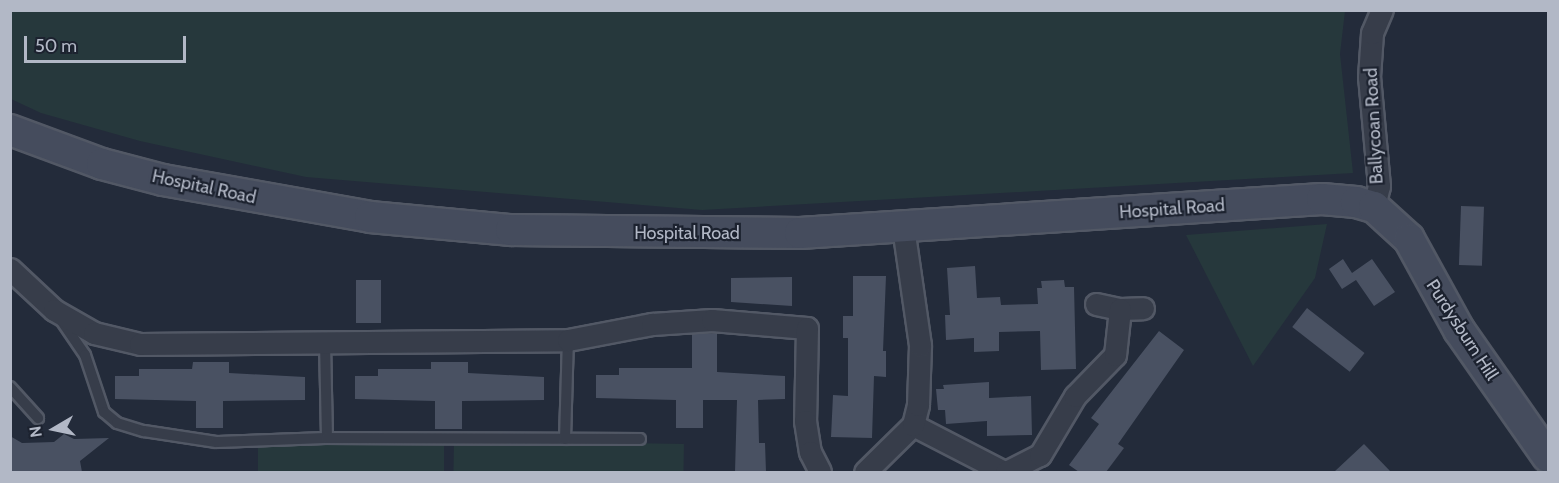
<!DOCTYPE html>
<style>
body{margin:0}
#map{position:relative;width:1559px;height:483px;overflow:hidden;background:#232b3a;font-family:Cabin,sans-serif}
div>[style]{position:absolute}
.green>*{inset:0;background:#26383c;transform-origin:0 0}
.building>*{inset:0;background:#495162;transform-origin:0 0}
.roads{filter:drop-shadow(2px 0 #525865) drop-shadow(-2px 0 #525865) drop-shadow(0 2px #525865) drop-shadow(0 -2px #525865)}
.lane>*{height:10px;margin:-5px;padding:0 5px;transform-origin:5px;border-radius:5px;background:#373d4a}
.street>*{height:21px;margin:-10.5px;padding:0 10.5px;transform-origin:10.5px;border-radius:10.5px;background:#373d4a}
.secondary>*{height:30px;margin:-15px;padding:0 15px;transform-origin:15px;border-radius:15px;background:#454c5d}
span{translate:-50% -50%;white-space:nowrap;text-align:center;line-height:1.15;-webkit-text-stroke:4.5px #1c222f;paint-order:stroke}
.street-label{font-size:18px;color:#b2b8c6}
.frame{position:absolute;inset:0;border:12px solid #b2b8c6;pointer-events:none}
.north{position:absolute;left:24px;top:399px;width:60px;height:60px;-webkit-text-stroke:4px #1c222f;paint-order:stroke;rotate:261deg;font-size:16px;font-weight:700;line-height:24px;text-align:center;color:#b2b8c6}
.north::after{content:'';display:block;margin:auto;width:21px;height:27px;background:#b2b8c6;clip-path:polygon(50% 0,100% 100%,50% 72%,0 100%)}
.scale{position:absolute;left:24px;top:36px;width:162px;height:27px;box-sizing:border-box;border:3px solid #b2b8c6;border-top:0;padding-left:8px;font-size:18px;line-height:21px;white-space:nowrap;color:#b2b8c6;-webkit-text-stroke:4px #1c222f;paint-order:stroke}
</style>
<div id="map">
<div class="green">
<i style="clip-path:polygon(11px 10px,1345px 11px,1340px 54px,1353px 173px,702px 210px,306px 177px,140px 141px,41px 113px,11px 99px)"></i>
<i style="clip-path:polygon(1327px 224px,1315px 278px,1253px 366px,1186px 235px)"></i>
<i style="left:454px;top:440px;width:230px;height:32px;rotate:1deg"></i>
<i style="left:444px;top:442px;width:30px;height:186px;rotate:90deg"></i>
</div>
<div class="building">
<i style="left:1461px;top:206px;width:23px;height:59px;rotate:2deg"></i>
<i style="clip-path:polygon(1343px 259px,1352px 273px,1372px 259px,1395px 292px,1374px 306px,1356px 280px,1342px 289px,1329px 269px)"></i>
<i style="clip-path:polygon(975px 266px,977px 298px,1000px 297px,1001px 305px,1038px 304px,1037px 288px,1042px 288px,1041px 281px,1064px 280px,1065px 287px,1074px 287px,1076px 369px,1041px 370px,1040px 331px,999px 332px,999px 351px,974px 352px,974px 338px,946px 340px,945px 315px,950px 315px,947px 268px)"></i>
<i style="clip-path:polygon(853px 276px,886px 276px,883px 351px,886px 351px,886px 377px,874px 376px,872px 438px,831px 437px,833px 395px,848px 396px,848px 338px,843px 338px,843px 316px,853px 316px)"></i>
<i style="clip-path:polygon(792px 277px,792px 306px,731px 302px,731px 278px)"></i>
<i style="left:356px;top:280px;width:25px;height:43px"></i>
<i style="left:1307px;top:308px;width:73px;height:24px;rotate:38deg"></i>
<i style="clip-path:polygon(1159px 331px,1184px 350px,1118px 444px,1124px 448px,1106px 472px,1079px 472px,1069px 465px,1099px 424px,1091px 418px)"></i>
<i style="clip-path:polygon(717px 333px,717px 372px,785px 376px,785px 399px,758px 400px,759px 443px,765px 443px,766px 472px,735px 472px,737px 400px,703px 400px,703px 428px,676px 428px,676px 400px,596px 398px,596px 375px,619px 375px,619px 368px,692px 368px,692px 334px)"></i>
<i style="clip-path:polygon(193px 362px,229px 362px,229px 373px,305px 377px,305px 400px,223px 401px,223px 428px,196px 428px,196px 401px,115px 399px,115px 376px,139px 376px,139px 369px,192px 369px)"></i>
<i style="clip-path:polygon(431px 362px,468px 362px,468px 373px,544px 377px,544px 400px,462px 401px,462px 429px,435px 429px,435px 401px,355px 399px,355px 376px,378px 376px,378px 369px,431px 369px)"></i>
<i style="clip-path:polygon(989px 382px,989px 398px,1031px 396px,1032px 435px,987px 436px,987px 421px,946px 424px,945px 410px,938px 410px,936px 389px,944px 389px,943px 385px)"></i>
<i style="clip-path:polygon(64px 434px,74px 439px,109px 438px,80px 461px,82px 472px,10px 472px,10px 436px,22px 443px,54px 442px)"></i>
<i style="clip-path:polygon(1364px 444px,1391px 472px,1334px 472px)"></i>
</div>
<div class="roads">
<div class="lane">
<i style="left:61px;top:320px;width:42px;rotate:55.6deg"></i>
<i style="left:85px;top:355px;width:60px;rotate:71.6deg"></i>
<i style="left:104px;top:412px;width:17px;rotate:40deg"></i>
<i style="left:117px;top:423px;width:28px;rotate:17deg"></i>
<i style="left:144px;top:431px;width:73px;rotate:8.7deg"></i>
<i style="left:216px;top:442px;width:111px;rotate:-2.1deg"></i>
<i style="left:325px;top:342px;width:96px;rotate:88.8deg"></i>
<i style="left:327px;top:438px;width:313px;rotate:0.2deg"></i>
<i style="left:10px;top:387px;width:42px;rotate:47.9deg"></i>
<i style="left:565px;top:439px;width:99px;rotate:-88.3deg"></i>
</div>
<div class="street">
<i style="left:1374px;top:207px;width:22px;rotate:-77deg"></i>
<i style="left:1379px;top:186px;width:109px;rotate:-95.2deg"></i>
<i style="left:1369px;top:77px;width:44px;rotate:-86.1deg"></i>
<i style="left:1372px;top:33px;width:25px;rotate:-67deg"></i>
<i style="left:10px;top:269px;width:60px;rotate:43deg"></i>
<i style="left:54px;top:310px;width:46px;rotate:29.9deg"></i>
<i style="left:94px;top:333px;width:47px;rotate:13.4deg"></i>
<i style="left:140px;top:344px;width:428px;rotate:-0.5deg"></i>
<i style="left:568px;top:340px;width:86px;rotate:-10.8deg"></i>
<i style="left:652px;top:324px;width:60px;rotate:-3.8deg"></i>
<i style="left:712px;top:320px;width:95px;rotate:4.8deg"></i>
<i style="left:807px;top:328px;width:93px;rotate:91.2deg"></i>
<i style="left:805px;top:421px;width:31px;rotate:81deg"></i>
<i style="left:810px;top:452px;width:22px;rotate:63deg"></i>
<i style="left:1096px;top:304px;width:25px;rotate:12deg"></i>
<i style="left:1120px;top:309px;width:23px;rotate:-2deg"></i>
<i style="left:913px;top:425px;width:102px;rotate:27.3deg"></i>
<i style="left:865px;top:472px;width:67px;rotate:-44.4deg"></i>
<i style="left:913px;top:425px;width:21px;rotate:-76deg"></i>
<i style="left:918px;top:405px;width:60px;rotate:-88.1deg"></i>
<i style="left:920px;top:345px;width:119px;rotate:-98.2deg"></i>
<i style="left:1006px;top:472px;width:38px;rotate:-27deg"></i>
<i style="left:1040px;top:455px;width:69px;rotate:-59.3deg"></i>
<i style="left:1075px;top:396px;width:57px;rotate:-45.7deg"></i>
<i style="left:1115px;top:355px;width:46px;rotate:-83.8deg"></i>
</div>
<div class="secondary">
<i style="left:10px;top:130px;width:98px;rotate:20.3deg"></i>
<i style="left:102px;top:164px;width:63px;rotate:14.7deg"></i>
<i style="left:163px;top:180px;width:210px;rotate:10.1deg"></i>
<i style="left:370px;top:217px;width:142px;rotate:5.3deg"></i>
<i style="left:511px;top:230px;width:289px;rotate:0.6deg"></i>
<i style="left:800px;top:233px;width:523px;rotate:-3.73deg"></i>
<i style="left:1322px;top:199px;width:34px;rotate:5deg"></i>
<i style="left:1356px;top:202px;width:19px;rotate:16deg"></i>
<i style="left:1374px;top:207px;width:47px;rotate:42.4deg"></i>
<i style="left:1409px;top:239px;width:104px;rotate:61.2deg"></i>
<i style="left:1459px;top:330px;width:155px;rotate:55deg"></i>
</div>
</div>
<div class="street-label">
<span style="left:1374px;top:126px;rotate:-93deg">Ballycoan Road</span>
<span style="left:204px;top:187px;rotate:12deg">Hospital Road</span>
<span style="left:1172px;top:209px;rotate:-4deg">Hospital Road</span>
<span style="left:687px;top:233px">Hospital Road</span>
<span style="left:1462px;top:330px;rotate:57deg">Purdysburn Hill</span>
</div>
<div class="frame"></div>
<div class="north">N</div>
<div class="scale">50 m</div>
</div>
